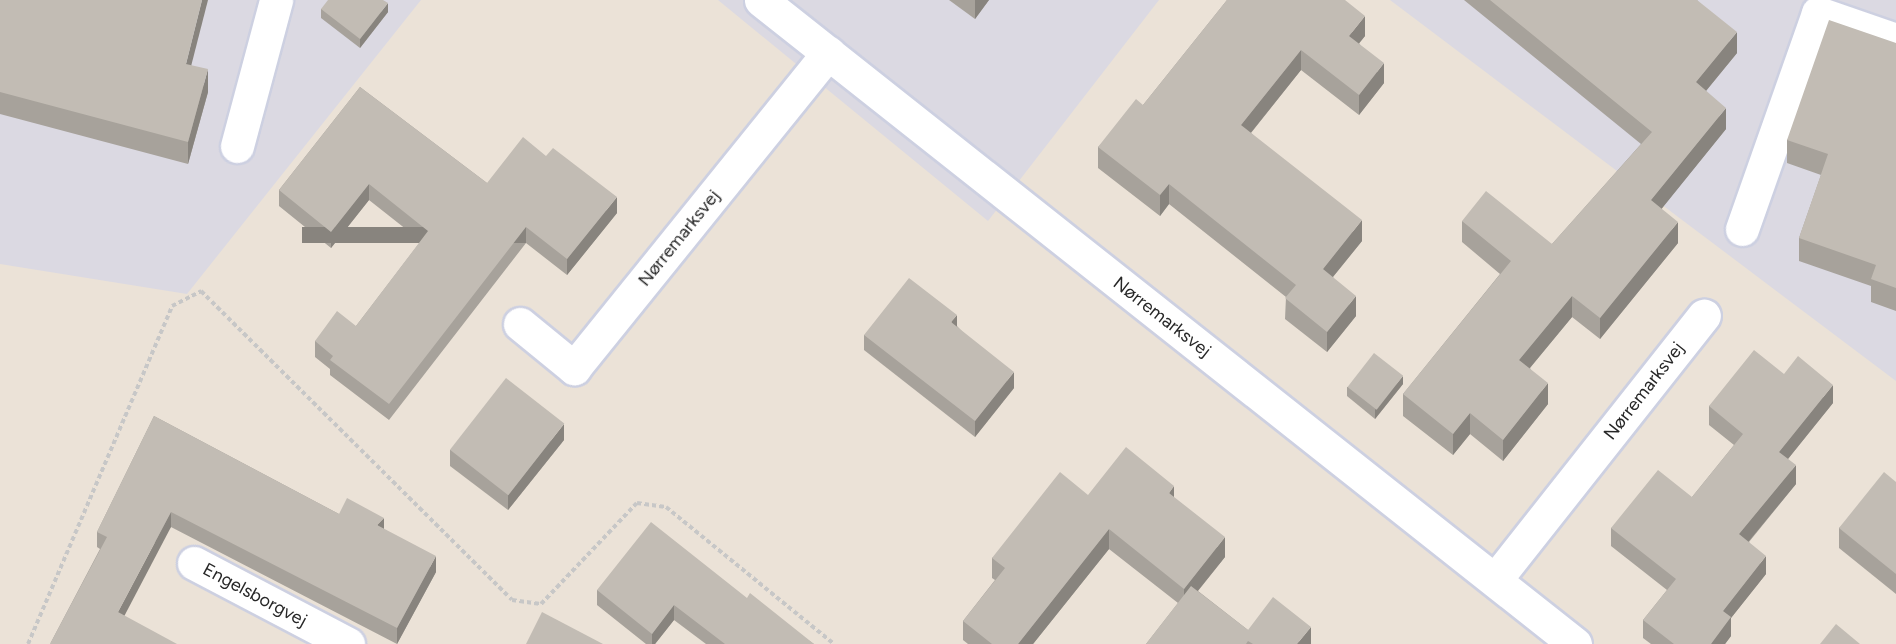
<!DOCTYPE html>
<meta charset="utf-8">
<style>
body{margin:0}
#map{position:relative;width:1896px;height:644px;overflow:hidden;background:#ebe2d7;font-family:Figtree,sans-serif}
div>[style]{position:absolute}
.industrial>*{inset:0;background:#dbd9e2}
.path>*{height:4px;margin-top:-2px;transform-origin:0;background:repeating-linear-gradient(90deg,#c7c7c7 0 4.5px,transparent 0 7.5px)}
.roads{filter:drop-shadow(2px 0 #cdd0e1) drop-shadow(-2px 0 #cdd0e1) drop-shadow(0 2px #cdd0e1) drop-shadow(0 -2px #cdd0e1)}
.minor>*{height:33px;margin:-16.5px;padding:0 16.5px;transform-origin:16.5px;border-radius:16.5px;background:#fff}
.wall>*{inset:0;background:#a7a29b}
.shaded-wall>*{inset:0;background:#88847e;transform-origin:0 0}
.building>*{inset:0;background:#c2bcb4;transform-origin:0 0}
span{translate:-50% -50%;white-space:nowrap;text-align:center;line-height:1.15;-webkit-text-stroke:4.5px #fff;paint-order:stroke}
.street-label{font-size:18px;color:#272727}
</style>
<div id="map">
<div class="industrial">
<i style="clip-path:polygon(0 0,421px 0,187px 294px,0 264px)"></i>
<i style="clip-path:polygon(718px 0,1159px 0,988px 221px)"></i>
<i style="clip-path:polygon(1390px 0,1896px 0,1896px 381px)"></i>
</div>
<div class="path">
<i style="left:28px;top:644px;width:367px;rotate:-66.9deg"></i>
<i style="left:172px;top:306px;width:33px;rotate:-27deg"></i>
<i style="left:201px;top:291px;width:438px;rotate:44.8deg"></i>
<i style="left:512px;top:600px;width:29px;rotate:8deg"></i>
<i style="left:541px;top:604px;width:139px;rotate:-46.5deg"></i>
<i style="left:637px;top:503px;width:29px;rotate:8deg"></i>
<i style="left:666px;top:507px;width:217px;rotate:39.2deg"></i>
</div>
<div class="roads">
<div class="minor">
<i style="left:761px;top:0;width:1038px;rotate:38.35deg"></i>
<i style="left:237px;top:146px;width:151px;rotate:-75deg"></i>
<i style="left:1742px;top:229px;width:229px;rotate:-70.6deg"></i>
<i style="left:1818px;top:13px;width:83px;rotate:19.1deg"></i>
<i style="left:520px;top:324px;width:70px;rotate:39.2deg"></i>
<i style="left:574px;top:368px;width:405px;rotate:-51.1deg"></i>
<i style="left:194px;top:563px;width:174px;rotate:27.7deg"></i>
<i style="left:1495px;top:580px;width:337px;rotate:-51.7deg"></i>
</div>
</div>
<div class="wall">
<i style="clip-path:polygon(0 0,191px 65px,208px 92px,188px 164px,0 114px)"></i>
<i style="clip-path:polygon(949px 0,989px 0,975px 19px)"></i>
<i style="clip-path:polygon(1227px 0,1365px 36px,1359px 43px,1384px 83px,1359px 115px,1301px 70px,1251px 133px,1362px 241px,1333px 277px,1356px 316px,1327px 352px,1285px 319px,1286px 297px,1169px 204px,1160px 216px,1098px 168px,1098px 147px,1143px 105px)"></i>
<i style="clip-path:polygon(1464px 0,1697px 0,1737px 53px,1706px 91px,1726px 129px,1661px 209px,1678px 243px,1600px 339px,1572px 317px,1530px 368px,1548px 404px,1503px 461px,1470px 434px,1453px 455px,1403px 416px,1403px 394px,1500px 274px,1462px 242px,1462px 221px,1552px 244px,1641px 144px)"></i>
<i style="clip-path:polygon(321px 9px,388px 12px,360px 48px,321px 18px)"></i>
<i style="clip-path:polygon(1896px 43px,1896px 311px,1871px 302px,1871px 286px,1799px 261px,1799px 238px,1821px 175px,1787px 163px,1787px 140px)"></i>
<i style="clip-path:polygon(360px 87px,487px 183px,617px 213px,567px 275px,526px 243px,389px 420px,330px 375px,330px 369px,315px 357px,315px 341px,356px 326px,421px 241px,369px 200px,331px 248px,279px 206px,279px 190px)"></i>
<i style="clip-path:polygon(957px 326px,1014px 388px,975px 437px,864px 350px,864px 335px)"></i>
<i style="clip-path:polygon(1784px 374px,1833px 403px,1788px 459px,1796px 484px,1749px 542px,1766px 574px,1731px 618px,1731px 636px,1725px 644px,1651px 644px,1643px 638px,1643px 620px,1667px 590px,1611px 546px,1611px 528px,1692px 497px,1734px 445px,1709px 425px,1709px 406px)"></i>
<i style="clip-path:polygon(1403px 384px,1375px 419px,1347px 396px,1347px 387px)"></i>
<i style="clip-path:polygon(154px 416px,339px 514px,384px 529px,436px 572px,397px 644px,171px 527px,50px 644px,100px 549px,97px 547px,97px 532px)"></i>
<i style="clip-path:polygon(564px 440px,508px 510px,450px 466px,450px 450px)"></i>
<i style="clip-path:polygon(1896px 482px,1896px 594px,1839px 548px,1839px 528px)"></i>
<i style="clip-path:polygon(1088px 495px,1174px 498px,1225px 557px,1198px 591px,1248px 630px,1311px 644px,1146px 644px,1178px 603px,1109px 549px,1033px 644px,968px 644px,963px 640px,963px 621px,995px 580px,992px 578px,992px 558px)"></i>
<i style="clip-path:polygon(597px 590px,747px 598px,814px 644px,706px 644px,674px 620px,655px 644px,646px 644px,597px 605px)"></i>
</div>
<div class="shaded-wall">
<i style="clip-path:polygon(202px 0,208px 0,186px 86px,186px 64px)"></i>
<i style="clip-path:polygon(975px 0,989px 0,975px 19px)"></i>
<i style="clip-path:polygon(388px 3px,388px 12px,360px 48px,360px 39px)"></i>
<i style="clip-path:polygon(1365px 16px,1365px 36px,1349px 56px,1349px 36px)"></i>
<i style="clip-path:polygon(1737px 32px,1737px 53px,1696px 103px,1696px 82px)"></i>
<i style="clip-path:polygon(1301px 50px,1301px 70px,1241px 145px,1241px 125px)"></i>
<i style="clip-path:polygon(1384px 63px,1384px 83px,1359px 115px,1359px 95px)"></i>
<i style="clip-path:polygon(208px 69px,208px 92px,188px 164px,188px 142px)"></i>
<i style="clip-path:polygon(1726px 108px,1726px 129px,1651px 222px,1651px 200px)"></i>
<i style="clip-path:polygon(369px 184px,369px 200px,331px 248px,331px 232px)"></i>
<i style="clip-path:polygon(1169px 184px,1169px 204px,1160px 216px,1160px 195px)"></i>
<i style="clip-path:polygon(617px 197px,617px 213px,567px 275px,567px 259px)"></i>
<i style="clip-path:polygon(1362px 220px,1362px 241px,1323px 289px,1323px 269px)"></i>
<i style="clip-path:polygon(1678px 222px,1678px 243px,1600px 339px,1600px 318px)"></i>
<i style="left:526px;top:227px;width:16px;height:224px;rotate:90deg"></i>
<i style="clip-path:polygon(1356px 296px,1356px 316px,1327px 352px,1327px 332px)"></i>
<i style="clip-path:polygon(1572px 296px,1572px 317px,1519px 381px,1519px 360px)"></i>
<i style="clip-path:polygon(957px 315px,957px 331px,951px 322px)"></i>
<i style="clip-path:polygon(1014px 372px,1014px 388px,975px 437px,975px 421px)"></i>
<i style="clip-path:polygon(1403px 376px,1403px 384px,1375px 419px,1375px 410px)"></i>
<i style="clip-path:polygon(1548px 383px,1548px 404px,1503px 461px,1503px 440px)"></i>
<i style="clip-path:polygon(1833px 385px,1833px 403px,1779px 470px,1779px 452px)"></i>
<i style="clip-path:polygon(1470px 413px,1470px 434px,1453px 455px,1453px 434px)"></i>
<i style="clip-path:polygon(564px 424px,564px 440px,508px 510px,508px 495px)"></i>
<i style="clip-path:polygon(1796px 465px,1796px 484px,1739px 553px,1739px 534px)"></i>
<i style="clip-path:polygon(1174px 486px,1174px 506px,1169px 493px)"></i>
<i style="clip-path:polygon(171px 512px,171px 527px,118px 628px,118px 612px)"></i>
<i style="clip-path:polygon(384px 518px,384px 533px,377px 525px)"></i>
<i style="clip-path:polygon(1109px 529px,1109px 549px,1033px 644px,1018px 644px)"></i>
<i style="clip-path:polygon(1225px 537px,1225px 557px,1184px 608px,1184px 589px)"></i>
<i style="clip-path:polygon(436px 556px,436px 572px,397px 644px,397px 628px)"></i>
<i style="clip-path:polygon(1766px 556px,1766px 574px,1731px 618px,1731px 636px,1725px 644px,1711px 644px,1723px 611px)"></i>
<i style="clip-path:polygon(674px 605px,674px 620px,655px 644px,652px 644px,652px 634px)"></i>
<i style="clip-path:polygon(1311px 627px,1311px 644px,1297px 644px)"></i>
</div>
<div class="building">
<i style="clip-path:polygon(0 0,202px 0,186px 64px,208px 69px,188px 142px,0 92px)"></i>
<i style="clip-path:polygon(328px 0,383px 0,388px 3px,360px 39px,321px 9px)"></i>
<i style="clip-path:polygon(1227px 0,1345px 0,1365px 16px,1349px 36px,1384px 63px,1359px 95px,1301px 50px,1241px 125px,1362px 220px,1323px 269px,1356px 296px,1327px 332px,1285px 298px,1296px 285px,1169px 184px,1160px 195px,1098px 147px,1136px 99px,1143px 105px)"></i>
<i style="clip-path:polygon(1490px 0,1697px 0,1737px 32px,1696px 82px,1726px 108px,1651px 200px,1678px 222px,1600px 318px,1572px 296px,1519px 360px,1548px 383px,1503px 440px,1470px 413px,1453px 434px,1403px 394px,1511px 261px,1462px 221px,1486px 191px,1552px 244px,1652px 132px)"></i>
<i style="clip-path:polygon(1829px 20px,1896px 43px,1896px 288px,1871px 279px,1876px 265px,1799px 238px,1828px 154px,1787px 140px)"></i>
<i style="clip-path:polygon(360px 87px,487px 183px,523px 137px,546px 156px,553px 148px,617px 197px,567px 259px,526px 227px,389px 404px,330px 360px,333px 356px,315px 341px,337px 311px,356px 326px,428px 231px,369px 184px,331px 232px,279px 190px)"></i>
<i style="clip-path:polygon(909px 278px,957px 315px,951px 322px,1014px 372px,975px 421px,864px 335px)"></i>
<i style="clip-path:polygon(1754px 350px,1784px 374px,1798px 356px,1833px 385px,1779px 452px,1796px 465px,1739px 534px,1766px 556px,1723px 611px,1731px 617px,1711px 644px,1674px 644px,1643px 620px,1676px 579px,1611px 528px,1658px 470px,1692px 497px,1743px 434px,1709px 406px)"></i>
<i style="left:1374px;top:353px;width:37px;height:43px;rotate:38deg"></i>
<i style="left:506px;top:378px;width:74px;height:91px;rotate:38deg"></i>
<i style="clip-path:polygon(154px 416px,339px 514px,347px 498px,384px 518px,377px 525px,436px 556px,397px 628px,171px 512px,118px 612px,177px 644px,50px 644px,107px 537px,97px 532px)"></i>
<i style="clip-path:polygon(1126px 447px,1174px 486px,1169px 493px,1225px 537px,1184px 589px,1109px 529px,1018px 644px,992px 644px,963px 621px,1005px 568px,992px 558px,1060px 472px,1088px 495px)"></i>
<i style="clip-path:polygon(1884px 472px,1896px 482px,1896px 574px,1839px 528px)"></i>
<i style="clip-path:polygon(651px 522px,747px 598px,750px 593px,814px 644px,725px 644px,674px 605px,652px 634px,597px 590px)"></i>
<i style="clip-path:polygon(1191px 586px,1248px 630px,1273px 597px,1311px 627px,1297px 644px,1253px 644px,1248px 641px,1246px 644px,1146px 644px)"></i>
<i style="clip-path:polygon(542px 612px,603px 644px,526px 644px)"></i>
<i style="clip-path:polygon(1836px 624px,1860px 644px,1820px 644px)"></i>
</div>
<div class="street-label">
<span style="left:679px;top:238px;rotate:-51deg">Nørremarksvej</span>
<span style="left:1162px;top:317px;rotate:38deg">Nørremarksvej</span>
<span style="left:1644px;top:391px;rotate:-52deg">Nørremarksvej</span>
<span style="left:255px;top:595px;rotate:28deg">Engelsborgvej</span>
</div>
</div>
